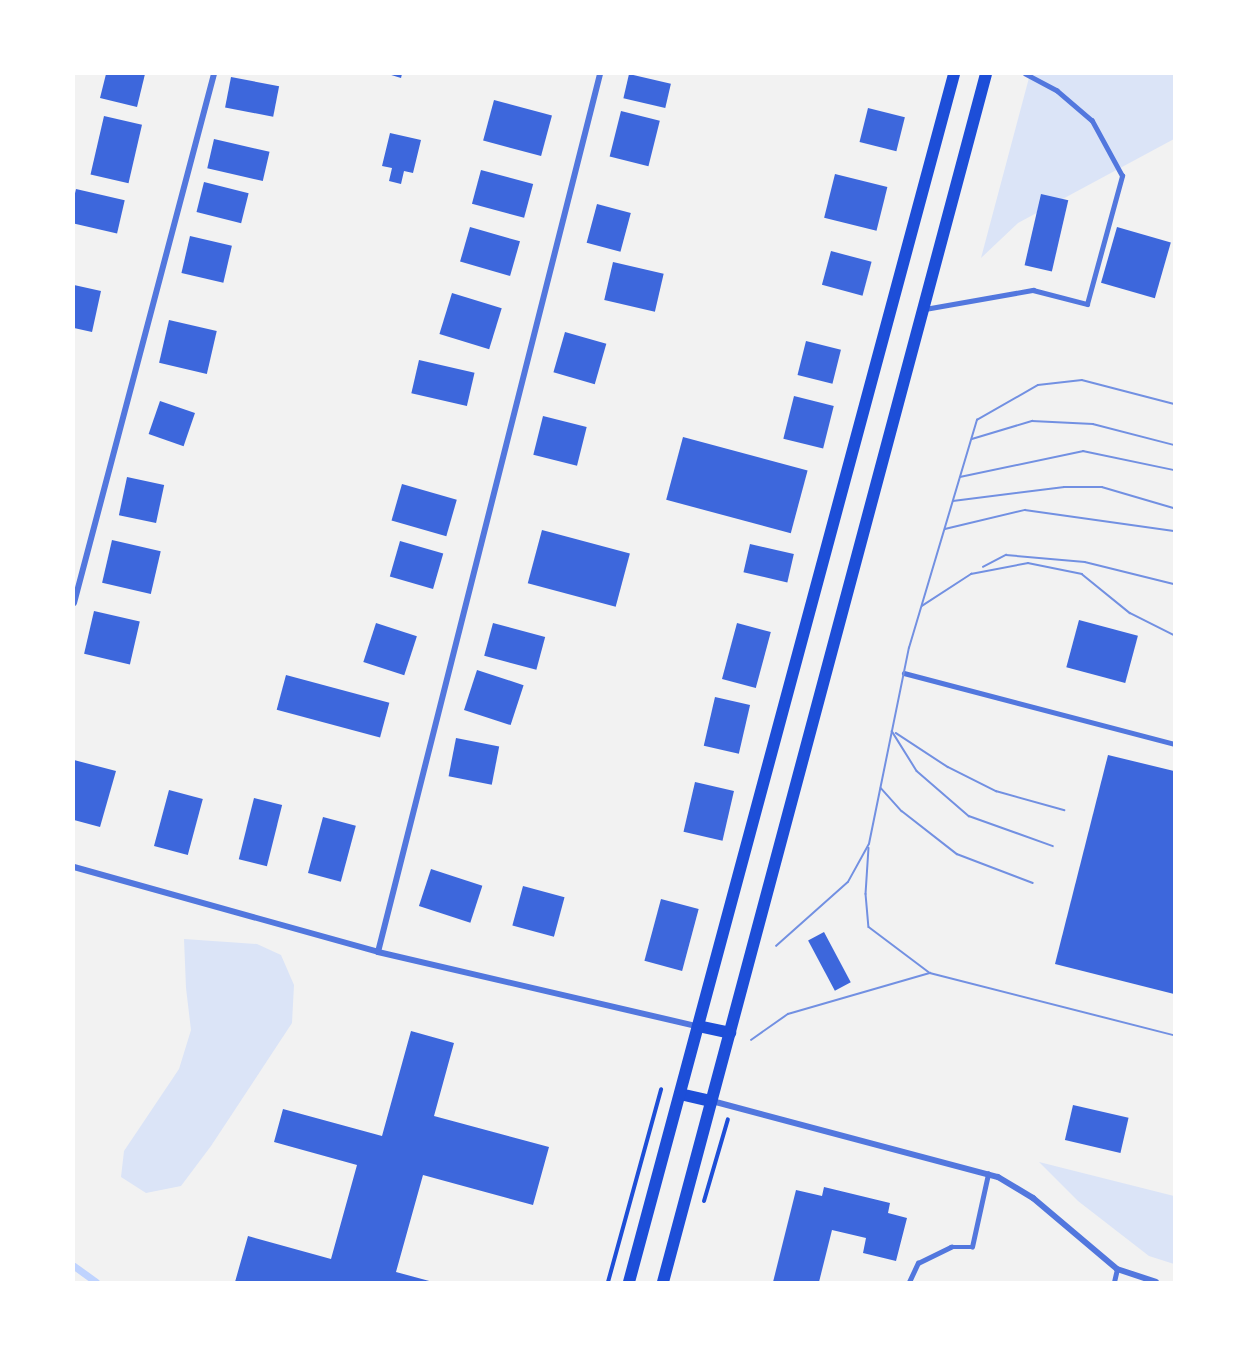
<!DOCTYPE html>
<style>
body{margin:0}
#map{position:relative;width:1248px;height:1356px;overflow:hidden;background:#f2f2f2;font-family:Bitter,serif}
div>[style]{position:absolute}
.green>*{inset:0;background:#dbe4f7}
.stream>*{height:7px;margin:-3.5px;padding:0 3.5px;transform-origin:3.5px;border-radius:3.5px;background:#bfd3fe}
.building>*{inset:0;background:#3d67dc;transform-origin:0 0}
.path>*{height:4px;margin:-2px;padding:0 2px;transform-origin:2px;border-radius:2px;background:#1d4ed8}
.service>*{height:4.5px;margin:-2.25px;padding:0 2.25px;transform-origin:2.25px;border-radius:2.25px;background:#5277de}
.minor>*{height:6px;margin:-3px;padding:0 3px;transform-origin:3px;border-radius:3px;background:#5277de}
.secondary>*{height:12px;margin:-6px;padding:0 6px;transform-origin:6px;border-radius:6px;background:#1d4ed8}
.tram>*{height:1.5px;margin:-0.75px;padding:0 0.75px;transform-origin:0.75px;border-radius:0.75px;background:#7290e2}
span{translate:-50% -50%;white-space:nowrap;text-align:center;line-height:1.15;-webkit-text-stroke:6px #fff;paint-order:stroke}
.frame{position:absolute;inset:0;border:75px solid #fff;pointer-events:none}
</style>
<div id="map">
<div class="green">
<i style="clip-path:polygon(1030px 74px,1174px 74px,1174px 139px,1018px 223px,981px 258px)"></i>
<i style="clip-path:polygon(184px 939px,257px 944px,281px 955px,294px 985px,292px 1023px,211px 1146px,181px 1186px,146px 1193px,121px 1177px,124px 1151px,179px 1069px,191px 1030px,186px 988px)"></i>
<i style="clip-path:polygon(1039px 1162px,1174px 1196px,1174px 1264px,1149px 1256px,1078px 1201px)"></i>
</div>
<div class="stream">
<i style="left:74px;top:1266px;width:27px;rotate:36deg"></i>
</div>
<div class="building">
<i style="clip-path:polygon(106px 74px,145px 74px,137px 107px,100px 98px)"></i>
<i style="clip-path:polygon(388px 74px,402px 74px,401px 78px)"></i>
<i style="left:629px;top:74px;width:43px;height:25px;rotate:13deg"></i>
<i style="left:231px;top:77px;width:49px;height:31px;rotate:11deg"></i>
<i style="left:494px;top:100px;width:60px;height:42px;rotate:15deg"></i>
<i style="left:868px;top:108px;width:38px;height:35px;rotate:14deg"></i>
<i style="left:621px;top:111px;width:40px;height:47px;rotate:14deg"></i>
<i style="left:104px;top:116px;width:39px;height:60px;rotate:13deg"></i>
<i style="clip-path:polygon(390px 133px,421px 140px,413px 173px,404px 171px,401px 184px,389px 181px,392px 168px,382px 166px)"></i>
<i style="left:214px;top:139px;width:57px;height:30px;rotate:13deg"></i>
<i style="left:481px;top:170px;width:54px;height:35px;rotate:15deg"></i>
<i style="left:835px;top:174px;width:54px;height:45px;rotate:14deg"></i>
<i style="left:204px;top:182px;width:46px;height:31px;rotate:14deg"></i>
<i style="left:76px;top:189px;width:50px;height:34px;rotate:13deg"></i>
<i style="left:1041px;top:194px;width:28px;height:73px;rotate:13deg"></i>
<i style="left:597px;top:204px;width:35px;height:40px;rotate:15deg"></i>
<i style="left:470px;top:227px;width:52px;height:36px;rotate:16deg"></i>
<i style="left:1117px;top:227px;width:56px;height:58px;rotate:16deg"></i>
<i style="left:190px;top:236px;width:43px;height:38px;rotate:13deg"></i>
<i style="left:831px;top:251px;width:42px;height:35px;rotate:15deg"></i>
<i style="left:613px;top:262px;width:52px;height:39px;rotate:13deg"></i>
<i style="clip-path:polygon(74px 285px,101px 291px,92px 332px,74px 328px)"></i>
<i style="left:452px;top:293px;width:52px;height:43px;rotate:17deg"></i>
<i style="left:169px;top:320px;width:49px;height:44px;rotate:13deg"></i>
<i style="left:565px;top:332px;width:43px;height:42px;rotate:16deg"></i>
<i style="left:806px;top:341px;width:36px;height:35px;rotate:14deg"></i>
<i style="left:419px;top:360px;width:57px;height:34px;rotate:13deg"></i>
<i style="left:794px;top:396px;width:41px;height:44px;rotate:14deg"></i>
<i style="left:160px;top:401px;width:37px;height:35px;rotate:19deg"></i>
<i style="left:543px;top:416px;width:45px;height:40px;rotate:14deg"></i>
<i style="left:683px;top:437px;width:129px;height:65px;rotate:15deg"></i>
<i style="left:127px;top:477px;width:38px;height:39px;rotate:12deg"></i>
<i style="left:402px;top:484px;width:57px;height:38px;rotate:16deg"></i>
<i style="left:542px;top:530px;width:91px;height:55px;rotate:15deg"></i>
<i style="left:112px;top:540px;width:50px;height:44px;rotate:13deg"></i>
<i style="left:400px;top:541px;width:45px;height:37px;rotate:16deg"></i>
<i style="left:750px;top:544px;width:45px;height:29px;rotate:13deg"></i>
<i style="left:94px;top:611px;width:47px;height:44px;rotate:13deg"></i>
<i style="left:1079px;top:620px;width:61px;height:49px;rotate:15deg"></i>
<i style="left:376px;top:623px;width:43px;height:41px;rotate:18deg"></i>
<i style="left:493px;top:623px;width:54px;height:34px;rotate:15deg"></i>
<i style="left:737px;top:623px;width:35px;height:58px;rotate:15deg"></i>
<i style="left:477px;top:670px;width:49px;height:42px;rotate:18deg"></i>
<i style="left:286px;top:675px;width:107px;height:36px;rotate:15deg"></i>
<i style="left:715px;top:697px;width:36px;height:50px;rotate:13deg"></i>
<i style="left:456px;top:738px;width:44px;height:39px;rotate:11deg"></i>
<i style="clip-path:polygon(1108px 755px,1174px 771px,1174px 994px,1055px 964px)"></i>
<i style="clip-path:polygon(74px 760px,116px 771px,100px 827px,74px 820px)"></i>
<i style="left:695px;top:782px;width:40px;height:51px;rotate:13deg"></i>
<i style="left:169px;top:790px;width:35px;height:58px;rotate:15deg"></i>
<i style="left:254px;top:798px;width:29px;height:63px;rotate:14deg"></i>
<i style="left:323px;top:817px;width:34px;height:58px;rotate:15deg"></i>
<i style="left:431px;top:869px;width:54px;height:39px;rotate:18deg"></i>
<i style="left:523px;top:886px;width:43px;height:41px;rotate:15deg"></i>
<i style="left:661px;top:899px;width:39px;height:64px;rotate:15deg"></i>
<i style="left:824px;top:932px;width:57px;height:18px;rotate:62deg"></i>
<i style="clip-path:polygon(411px 1031px,454px 1043px,434px 1116px,549px 1147px,533px 1205px,423px 1175px,396px 1272px,433px 1282px,235px 1282px,248px 1236px,331px 1259px,357px 1165px,274px 1142px,283px 1109px,382px 1136px)"></i>
<i style="left:1073px;top:1105px;width:57px;height:36px;rotate:13deg"></i>
<i style="clip-path:polygon(824px 1187px,890px 1203px,888px 1213px,907px 1218px,896px 1261px,863px 1253px,866px 1238px,832px 1230px,819px 1282px,773px 1282px,796px 1190px,822px 1196px)"></i>
</div>
<div class="path">
<i style="left:704px;top:1201px;width:85px;rotate:-73.7deg"></i>
<i style="left:608px;top:1282px;width:200px;rotate:-74.6deg"></i>
</div>
<div class="service">
<i style="left:925px;top:309px;width:110px;rotate:-10deg"></i>
<i style="left:1033px;top:290px;width:56px;rotate:14.5deg"></i>
<i style="left:1087px;top:304px;width:133px;rotate:-74.7deg"></i>
<i style="left:1122px;top:176px;width:63px;rotate:-118.6deg"></i>
<i style="left:1092px;top:121px;width:46px;rotate:-139.4deg"></i>
<i style="left:1057px;top:91px;width:36px;rotate:-152deg"></i>
<i style="left:904px;top:673px;width:279px;rotate:14.7deg"></i>
<i style="left:909px;top:1282px;width:21px;rotate:-65deg"></i>
<i style="left:918px;top:1263px;width:37px;rotate:-26deg"></i>
<i style="left:951px;top:1247px;width:21px"></i>
<i style="left:972px;top:1247px;width:75px;rotate:-77.6deg"></i>
<i style="left:1114px;top:1282px;width:13px;rotate:-77deg"></i>
</div>
<div class="minor">
<i style="left:74px;top:603px;width:547px;rotate:-75.18deg"></i>
<i style="left:74px;top:867px;width:316px;rotate:15.6deg"></i>
<i style="left:378px;top:952px;width:327px;rotate:13.1deg"></i>
<i style="left:378px;top:952px;width:906px;rotate:-75.81deg"></i>
<i style="left:712px;top:1101px;width:296px;rotate:14.9deg"></i>
<i style="left:998px;top:1177px;width:41px;rotate:31deg"></i>
<i style="left:1033px;top:1198px;width:110px;rotate:40.2deg"></i>
<i style="left:1117px;top:1269px;width:41px;rotate:18.4deg"></i>
</div>
<div class="secondary">
<i style="left:698px;top:1026px;width:33px;rotate:12deg"></i>
<i style="left:680px;top:1094px;width:32px;rotate:13deg"></i>
<i style="left:629px;top:1282px;width:1251px;rotate:-74.94deg"></i>
<i style="left:663px;top:1282px;width:1250px;rotate:-75.03deg"></i>
</div>
<div class="tram">
<i style="left:972px;top:439px;width:63px;rotate:-16.7deg"></i>
<i style="left:1032px;top:421px;width:61px;rotate:2.8deg"></i>
<i style="left:1093px;top:424px;width:84px;rotate:14.5deg"></i>
<i style="left:960px;top:477px;width:126px;rotate:-11.9deg"></i>
<i style="left:1083px;top:451px;width:93px;rotate:11.8deg"></i>
<i style="left:953px;top:501px;width:112px;rotate:-7.2deg"></i>
<i style="left:1064px;top:487px;width:38px"></i>
<i style="left:1102px;top:487px;width:75px;rotate:16.3deg"></i>
<i style="left:945px;top:529px;width:82px;rotate:-13.4deg"></i>
<i style="left:1025px;top:510px;width:150px;rotate:8deg"></i>
<i style="left:983px;top:567px;width:26px;rotate:-28deg"></i>
<i style="left:1006px;top:555px;width:79px;rotate:5.1deg"></i>
<i style="left:1085px;top:562px;width:92px;rotate:13.9deg"></i>
<i style="left:922px;top:606px;width:59px;rotate:-33.1deg"></i>
<i style="left:971px;top:574px;width:58px;rotate:-10.9deg"></i>
<i style="left:1028px;top:563px;width:55px;rotate:11.5deg"></i>
<i style="left:1082px;top:574px;width:62px;rotate:39.1deg"></i>
<i style="left:1130px;top:613px;width:49px;rotate:26.6deg"></i>
<i style="left:892px;top:731px;width:47px;rotate:58deg"></i>
<i style="left:917px;top:771px;width:69px;rotate:40.9deg"></i>
<i style="left:969px;top:816px;width:89px;rotate:19.7deg"></i>
<i style="left:896px;top:733px;width:62px;rotate:33.2deg"></i>
<i style="left:948px;top:767px;width:54px;rotate:26.6deg"></i>
<i style="left:996px;top:791px;width:71px;rotate:15.6deg"></i>
<i style="left:881px;top:788px;width:31px;rotate:48deg"></i>
<i style="left:902px;top:811px;width:70px;rotate:38deg"></i>
<i style="left:957px;top:854px;width:81px;rotate:20.9deg"></i>
<i style="left:869px;top:848px;width:46px;rotate:93.7deg"></i>
<i style="left:866px;top:894px;width:33px;rotate:85deg"></i>
<i style="left:869px;top:927px;width:76px;rotate:37deg"></i>
<i style="left:930px;top:973px;width:252px;rotate:14.3deg"></i>
<i style="left:776px;top:946px;width:96px;rotate:-41.6deg"></i>
<i style="left:848px;top:882px;width:43px;rotate:-61.1deg"></i>
<i style="left:869px;top:844px;width:200px;rotate:-78.5deg"></i>
<i style="left:909px;top:648px;width:238px;rotate:-73.4deg"></i>
<i style="left:977px;top:420px;width:70px;rotate:-29.8deg"></i>
<i style="left:1038px;top:385px;width:44px;rotate:-6.5deg"></i>
<i style="left:1082px;top:380px;width:95px;rotate:14.6deg"></i>
<i style="left:751px;top:1040px;width:45px;rotate:-35.1deg"></i>
<i style="left:788px;top:1014px;width:148px;rotate:-16.1deg"></i>
</div>
<div class="frame"></div>
</div>
